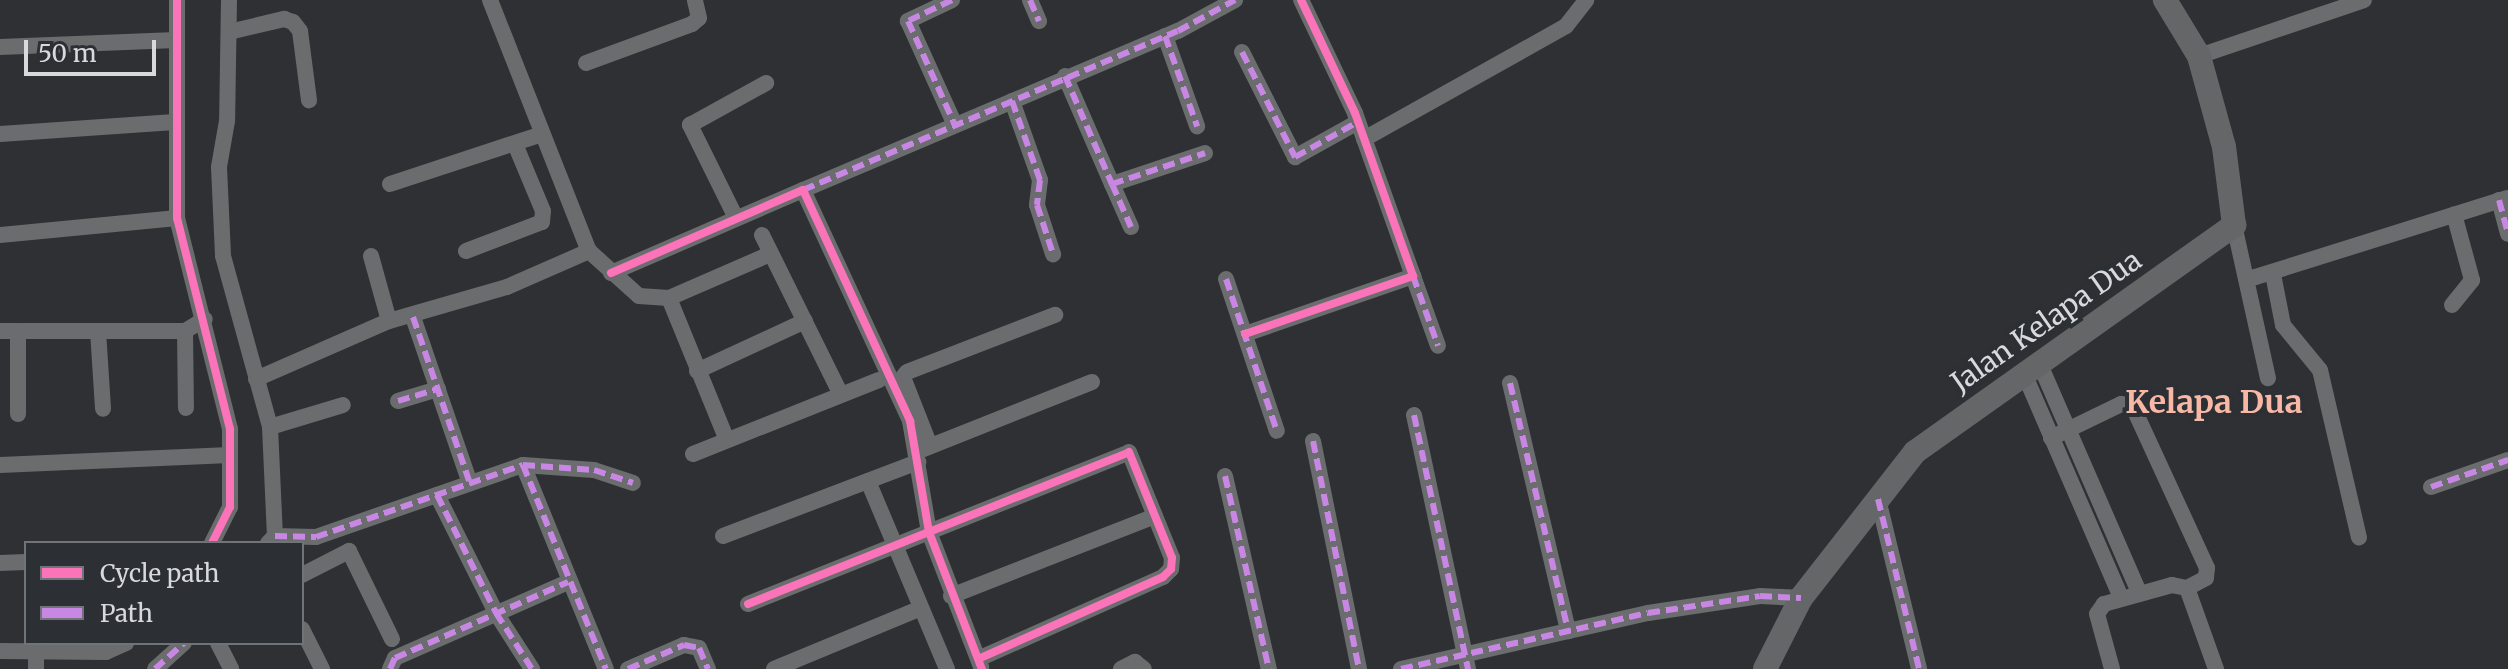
<!DOCTYPE html>
<style>
body{margin:0}
#map{position:relative;width:2508px;height:669px;overflow:hidden;background:#2e3033;font-family:Merriweather,serif}
div>[style]{position:absolute}
.minor>*{height:16px;margin:-8px;padding:0 8px;transform-origin:8px;border-radius:8px;background:#6b6c6e}
.secondary>*{height:24px;margin:-12px;padding:0 12px;transform-origin:12px;border-radius:12px;background:#646667}
.quiet>*{height:6px;margin-top:-3px;transform-origin:0;background:repeating-linear-gradient(90deg,#c787e3 0 12px,transparent 0 18px)}
.cycleway>*{height:8px;margin:-4px;padding:0 4px;transform-origin:4px;border-radius:4px;background:#fb73b8}
span{translate:-50% -50%;white-space:nowrap;text-align:center;line-height:1.15;-webkit-text-stroke:8px #2c3035;paint-order:stroke}
.street-label{font-size:28px;color:#d7d9dd}
.quarter-label{font-size:32px;color:#f8b8a5;font-weight:700}
.legend{position:absolute;left:24px;top:541px;width:280px;height:104px;box-sizing:border-box;background:#2c3035;border:2px solid #707478;margin:0;padding:10px 14px;list-style:none;font-size:24px;color:#d7d9dd}
.legend li{display:flex;align-items:center;gap:16px;height:40px}
.legend b{width:40px;border:2px solid #707478}
.scale{position:absolute;left:24px;top:40px;width:132px;height:36px;box-sizing:border-box;border:4px solid #d7d9dd;border-top:0;padding-left:10px;font-size:24px;line-height:28px;white-space:nowrap;color:#d7d9dd;-webkit-text-stroke:6px #2c3035;paint-order:stroke}
</style>
<div id="map">
<div class="minor">
<i style="left:177px;top:0;width:218px;rotate:90deg"></i>
<i style="left:177px;top:218px;width:218px;rotate:75.9deg"></i>
<i style="left:230px;top:429px;width:78px;rotate:90deg"></i>
<i style="left:230px;top:507px;width:40px;rotate:116.6deg"></i>
<i style="left:229px;top:0;width:121px;rotate:90.9deg"></i>
<i style="left:227px;top:121px;width:47px;rotate:99.9deg"></i>
<i style="left:219px;top:167px;width:89px;rotate:87.4deg"></i>
<i style="left:223px;top:256px;width:177px;rotate:74.6deg"></i>
<i style="left:270px;top:427px;width:109px;rotate:87.4deg"></i>
<i style="left:275px;top:536px;width:10px;rotate:135deg"></i>
<i style="left:490px;top:0;width:270px;rotate:68.5deg"></i>
<i style="left:589px;top:251px;width:67px;rotate:42deg"></i>
<i style="left:639px;top:296px;width:30px;rotate:4deg"></i>
<i style="left:669px;top:298px;width:153px;rotate:67.8deg"></i>
<i style="left:952px;top:0;width:49px;rotate:154.5deg"></i>
<i style="left:908px;top:21px;width:114px;rotate:65.7deg"></i>
<i style="left:1030px;top:0;width:23px;rotate:67deg"></i>
<i style="left:229px;top:32px;width:57px;rotate:-13.3deg"></i>
<i style="left:284px;top:19px;width:9px;rotate:18deg"></i>
<i style="left:293px;top:22px;width:11px;rotate:52deg"></i>
<i style="left:300px;top:31px;width:70px;rotate:82.6deg"></i>
<i style="left:1165px;top:36px;width:96px;rotate:70.4deg"></i>
<i style="left:0;top:47px;width:176px;rotate:-2.3deg"></i>
<i style="left:1242px;top:52px;width:118px;rotate:63.2deg"></i>
<i style="left:1295px;top:157px;width:72px;rotate:-29.1deg"></i>
<i style="left:2199px;top:56px;width:174px;rotate:-18.7deg"></i>
<i style="left:586px;top:63px;width:113px;rotate:-20.2deg"></i>
<i style="left:692px;top:24px;width:9px;rotate:-41deg"></i>
<i style="left:699px;top:18px;width:18px;rotate:-103deg"></i>
<i style="left:1065px;top:76px;width:118px;rotate:66.5deg"></i>
<i style="left:1112px;top:184px;width:98px;rotate:-18.4deg"></i>
<i style="left:1012px;top:101px;width:84px;rotate:70.5deg"></i>
<i style="left:1040px;top:180px;width:25px;rotate:97deg"></i>
<i style="left:1037px;top:205px;width:52px;rotate:71.9deg"></i>
<i style="left:0;top:134px;width:175px;rotate:-3.9deg"></i>
<i style="left:1364px;top:139px;width:231px;rotate:-29.2deg"></i>
<i style="left:1566px;top:26px;width:33px;rotate:-52deg"></i>
<i style="left:390px;top:184px;width:160px;rotate:-18.2deg"></i>
<i style="left:1112px;top:184px;width:47px;rotate:66.2deg"></i>
<i style="left:803px;top:190px;width:407px;rotate:-23deg"></i>
<i style="left:1178px;top:31px;width:65px;rotate:-28.5deg"></i>
<i style="left:2499px;top:200px;width:35px;rotate:75deg"></i>
<i style="left:735px;top:216px;width:102px;rotate:-116.3deg"></i>
<i style="left:690px;top:125px;width:87px;rotate:-28.9deg"></i>
<i style="left:2234px;top:225px;width:157px;rotate:77.5deg"></i>
<i style="left:0;top:235px;width:178px;rotate:-5.5deg"></i>
<i style="left:762px;top:235px;width:178px;rotate:63.7deg"></i>
<i style="left:466px;top:251px;width:81px;rotate:-20.9deg"></i>
<i style="left:542px;top:222px;width:11px;rotate:-85deg"></i>
<i style="left:543px;top:211px;width:73px;rotate:-112.7deg"></i>
<i style="left:371px;top:256px;width:67px;rotate:74.5deg"></i>
<i style="left:611px;top:273px;width:209px;rotate:-23.4deg"></i>
<i style="left:803px;top:190px;width:255px;rotate:65.1deg"></i>
<i style="left:910px;top:421px;width:113px;rotate:80.3deg"></i>
<i style="left:929px;top:532px;width:145px;rotate:68.9deg"></i>
<i style="left:2273px;top:274px;width:52px;rotate:78.9deg"></i>
<i style="left:2283px;top:325px;width:58px;rotate:50.6deg"></i>
<i style="left:2320px;top:370px;width:172px;rotate:76.9deg"></i>
<i style="left:1413px;top:276px;width:74px;rotate:70.3deg"></i>
<i style="left:1226px;top:279px;width:160px;rotate:71.5deg"></i>
<i style="left:2249px;top:279px;width:271px;rotate:-17.4deg"></i>
<i style="left:669px;top:298px;width:110px;rotate:-23.5deg"></i>
<i style="left:2452px;top:305px;width:32px;rotate:-51deg"></i>
<i style="left:2472px;top:280px;width:68px;rotate:-105.3deg"></i>
<i style="left:413px;top:317px;width:173px;rotate:71.1deg"></i>
<i style="left:0;top:331px;width:185px"></i>
<i style="left:185px;top:331px;width:23px;rotate:-31deg"></i>
<i style="left:98px;top:331px;width:78px;rotate:86.3deg"></i>
<i style="left:185px;top:331px;width:77px;rotate:89.3deg"></i>
<i style="left:1245px;top:334px;width:178px;rotate:-19deg"></i>
<i style="left:1413px;top:276px;width:173px;rotate:-109.6deg"></i>
<i style="left:1355px;top:113px;width:125px;rotate:-115.5deg"></i>
<i style="left:2038px;top:360px;width:253px;rotate:66.5deg"></i>
<i style="left:697px;top:371px;width:119px;rotate:-24.8deg"></i>
<i style="left:2023px;top:371px;width:246px;rotate:66.6deg"></i>
<i style="left:256px;top:379px;width:145px;rotate:-23.6deg"></i>
<i style="left:389px;top:321px;width:123px;rotate:-16.1deg"></i>
<i style="left:507px;top:287px;width:90px;rotate:-23.7deg"></i>
<i style="left:1510px;top:383px;width:255px;rotate:76.8deg"></i>
<i style="left:398px;top:401px;width:42px;rotate:-16.7deg"></i>
<i style="left:18px;top:414px;width:83px;rotate:-90deg"></i>
<i style="left:1414px;top:415px;width:260px;rotate:78deg"></i>
<i style="left:270px;top:427px;width:76px;rotate:-16.8deg"></i>
<i style="left:2051px;top:438px;width:78px;rotate:-25.9deg"></i>
<i style="left:2121px;top:404px;width:12px;rotate:14deg"></i>
<i style="left:2133px;top:407px;width:177px;rotate:65.3deg"></i>
<i style="left:2207px;top:568px;width:10px;rotate:96deg"></i>
<i style="left:2206px;top:578px;width:21px;rotate:152deg"></i>
<i style="left:2187px;top:588px;width:15px;rotate:-169deg"></i>
<i style="left:2172px;top:585px;width:71px;rotate:164.4deg"></i>
<i style="left:2104px;top:604px;width:12px;rotate:125deg"></i>
<i style="left:2097px;top:614px;width:57px;rotate:74.7deg"></i>
<i style="left:1313px;top:441px;width:233px;rotate:78.6deg"></i>
<i style="left:930px;top:446px;width:74px;rotate:-111.4deg"></i>
<i style="left:903px;top:377px;width:6px;rotate:-51deg"></i>
<i style="left:907px;top:372px;width:159px;rotate:-21.1deg"></i>
<i style="left:921px;top:450px;width:184px;rotate:-21.7deg"></i>
<i style="left:693px;top:454px;width:200px;rotate:-21.7deg"></i>
<i style="left:0;top:465px;width:230px;rotate:-2.5deg"></i>
<i style="left:523px;top:465px;width:220px;rotate:67.9deg"></i>
<i style="left:1225px;top:476px;width:198px;rotate:77.2deg"></i>
<i style="left:868px;top:481px;width:204px;rotate:67.2deg"></i>
<i style="left:2431px;top:487px;width:82px;rotate:-19.3deg"></i>
<i style="left:437px;top:495px;width:132px;rotate:63.4deg"></i>
<i style="left:496px;top:613px;width:67px;rotate:57.3deg"></i>
<i style="left:1878px;top:499px;width:175px;rotate:76.4deg"></i>
<i style="left:275px;top:536px;width:41px;rotate:1.4deg"></i>
<i style="left:316px;top:537px;width:219px;rotate:-19.2deg"></i>
<i style="left:523px;top:465px;width:71px;rotate:4deg"></i>
<i style="left:594px;top:470px;width:41px;rotate:18.4deg"></i>
<i style="left:723px;top:536px;width:209px;rotate:-20.8deg"></i>
<i style="left:0;top:563px;width:26px;rotate:-2deg"></i>
<i style="left:302px;top:575px;width:53px;rotate:-27.1deg"></i>
<i style="left:349px;top:551px;width:98px;rotate:64deg"></i>
<i style="left:2187px;top:588px;width:86px;rotate:70.3deg"></i>
<i style="left:951px;top:596px;width:219px;rotate:-21.4deg"></i>
<i style="left:748px;top:604px;width:410px;rotate:-21.7deg"></i>
<i style="left:1129px;top:452px;width:114px;rotate:67.9deg"></i>
<i style="left:1172px;top:558px;width:11px;rotate:95deg"></i>
<i style="left:1171px;top:569px;width:11px;rotate:135deg"></i>
<i style="left:1163px;top:577px;width:202px;rotate:156.1deg"></i>
<i style="left:302px;top:629px;width:45px;rotate:63.4deg"></i>
<i style="left:218px;top:643px;width:29px;rotate:63deg"></i>
<i style="left:0;top:651px;width:106px;rotate:0.5deg"></i>
<i style="left:106px;top:652px;width:22px;rotate:-24deg"></i>
<i style="left:36px;top:669px;width:19px;rotate:-90deg"></i>
<i style="left:155px;top:669px;width:39px;rotate:-42deg"></i>
<i style="left:390px;top:669px;width:12px;rotate:-66deg"></i>
<i style="left:395px;top:658px;width:189px;rotate:-23.7deg"></i>
<i style="left:628px;top:669px;width:61px;rotate:-23.2deg"></i>
<i style="left:684px;top:645px;width:15px;rotate:11deg"></i>
<i style="left:699px;top:648px;width:23px;rotate:67deg"></i>
<i style="left:774px;top:669px;width:157px;rotate:-22.5deg"></i>
<i style="left:1121px;top:669px;width:16px;rotate:-27deg"></i>
<i style="left:1135px;top:662px;width:11px;rotate:38deg"></i>
<i style="left:1401px;top:669px;width:253px;rotate:-12.8deg"></i>
<i style="left:1648px;top:613px;width:113px;rotate:-8.6deg"></i>
<i style="left:1760px;top:596px;width:41px;rotate:2.8deg"></i>
</div>
<div class="secondary">
<i style="left:1765px;top:669px;width:80px;rotate:-63.1deg"></i>
<i style="left:1801px;top:598px;width:185px;rotate:-52deg"></i>
<i style="left:1915px;top:452px;width:392px;rotate:-35.4deg"></i>
<i style="left:2234px;top:225px;width:79px;rotate:-97.3deg"></i>
<i style="left:2224px;top:147px;width:94px;rotate:-105.4deg"></i>
<i style="left:2199px;top:56px;width:66px;rotate:-121.3deg"></i>
</div>
<div class="quiet">
<i style="left:952px;top:0;width:49px;rotate:154.5deg"></i>
<i style="left:908px;top:21px;width:114px;rotate:65.7deg"></i>
<i style="left:1030px;top:0;width:23px;rotate:67deg"></i>
<i style="left:1165px;top:36px;width:96px;rotate:70.4deg"></i>
<i style="left:1242px;top:52px;width:118px;rotate:63.2deg"></i>
<i style="left:1295px;top:157px;width:72px;rotate:-29.1deg"></i>
<i style="left:1065px;top:76px;width:118px;rotate:66.5deg"></i>
<i style="left:1112px;top:184px;width:98px;rotate:-18.4deg"></i>
<i style="left:1012px;top:101px;width:84px;rotate:70.5deg"></i>
<i style="left:1040px;top:180px;width:25px;rotate:97deg"></i>
<i style="left:1037px;top:205px;width:52px;rotate:71.9deg"></i>
<i style="left:1112px;top:184px;width:47px;rotate:66.2deg"></i>
<i style="left:803px;top:190px;width:407px;rotate:-23deg"></i>
<i style="left:1178px;top:31px;width:65px;rotate:-28.5deg"></i>
<i style="left:2499px;top:200px;width:35px;rotate:75deg"></i>
<i style="left:1413px;top:276px;width:74px;rotate:70.3deg"></i>
<i style="left:1226px;top:279px;width:160px;rotate:71.5deg"></i>
<i style="left:413px;top:317px;width:173px;rotate:71.1deg"></i>
<i style="left:1510px;top:383px;width:255px;rotate:76.8deg"></i>
<i style="left:398px;top:401px;width:42px;rotate:-16.7deg"></i>
<i style="left:1414px;top:415px;width:260px;rotate:78deg"></i>
<i style="left:1313px;top:441px;width:233px;rotate:78.6deg"></i>
<i style="left:523px;top:465px;width:220px;rotate:67.9deg"></i>
<i style="left:1225px;top:476px;width:198px;rotate:77.2deg"></i>
<i style="left:2431px;top:487px;width:82px;rotate:-19.3deg"></i>
<i style="left:437px;top:495px;width:132px;rotate:63.4deg"></i>
<i style="left:496px;top:613px;width:67px;rotate:57.3deg"></i>
<i style="left:1878px;top:499px;width:175px;rotate:76.4deg"></i>
<i style="left:275px;top:536px;width:41px;rotate:1.4deg"></i>
<i style="left:316px;top:537px;width:219px;rotate:-19.2deg"></i>
<i style="left:523px;top:465px;width:71px;rotate:4deg"></i>
<i style="left:594px;top:470px;width:41px;rotate:18.4deg"></i>
<i style="left:155px;top:669px;width:39px;rotate:-42deg"></i>
<i style="left:390px;top:669px;width:12px;rotate:-66deg"></i>
<i style="left:395px;top:658px;width:189px;rotate:-23.7deg"></i>
<i style="left:628px;top:669px;width:61px;rotate:-23.2deg"></i>
<i style="left:684px;top:645px;width:15px;rotate:11deg"></i>
<i style="left:699px;top:648px;width:23px;rotate:67deg"></i>
<i style="left:1401px;top:669px;width:253px;rotate:-12.8deg"></i>
<i style="left:1648px;top:613px;width:113px;rotate:-8.6deg"></i>
<i style="left:1760px;top:596px;width:41px;rotate:2.8deg"></i>
</div>
<div class="cycleway">
<i style="left:177px;top:0;width:218px;rotate:90deg"></i>
<i style="left:177px;top:218px;width:218px;rotate:75.9deg"></i>
<i style="left:230px;top:429px;width:78px;rotate:90deg"></i>
<i style="left:230px;top:507px;width:40px;rotate:116.6deg"></i>
<i style="left:611px;top:273px;width:209px;rotate:-23.4deg"></i>
<i style="left:803px;top:190px;width:255px;rotate:65.1deg"></i>
<i style="left:910px;top:421px;width:113px;rotate:80.3deg"></i>
<i style="left:929px;top:532px;width:147px;rotate:68.9deg"></i>
<i style="left:1245px;top:334px;width:178px;rotate:-19deg"></i>
<i style="left:1413px;top:276px;width:173px;rotate:-109.6deg"></i>
<i style="left:1355px;top:113px;width:125px;rotate:-115.5deg"></i>
<i style="left:748px;top:604px;width:410px;rotate:-21.7deg"></i>
<i style="left:1129px;top:452px;width:114px;rotate:67.9deg"></i>
<i style="left:1172px;top:558px;width:11px;rotate:95deg"></i>
<i style="left:1171px;top:569px;width:11px;rotate:135deg"></i>
<i style="left:1163px;top:577px;width:202px;rotate:156.1deg"></i>
</div>
<div class="street-label">
<span style="left:2046px;top:321px;rotate:-35deg">Jalan Kelapa Dua</span>
</div>
<div class="quarter-label">
<span style="left:2214px;top:402px">Kelapa Dua</span>
</div>
<ul class="legend">
<li><b style="height:10px;background:#fb73b8"></b>Cycle path</li>
<li><b style="height:10px;background:#c787e3"></b>Path</li>
</ul>
<div class="scale">50 m</div>
</div>
